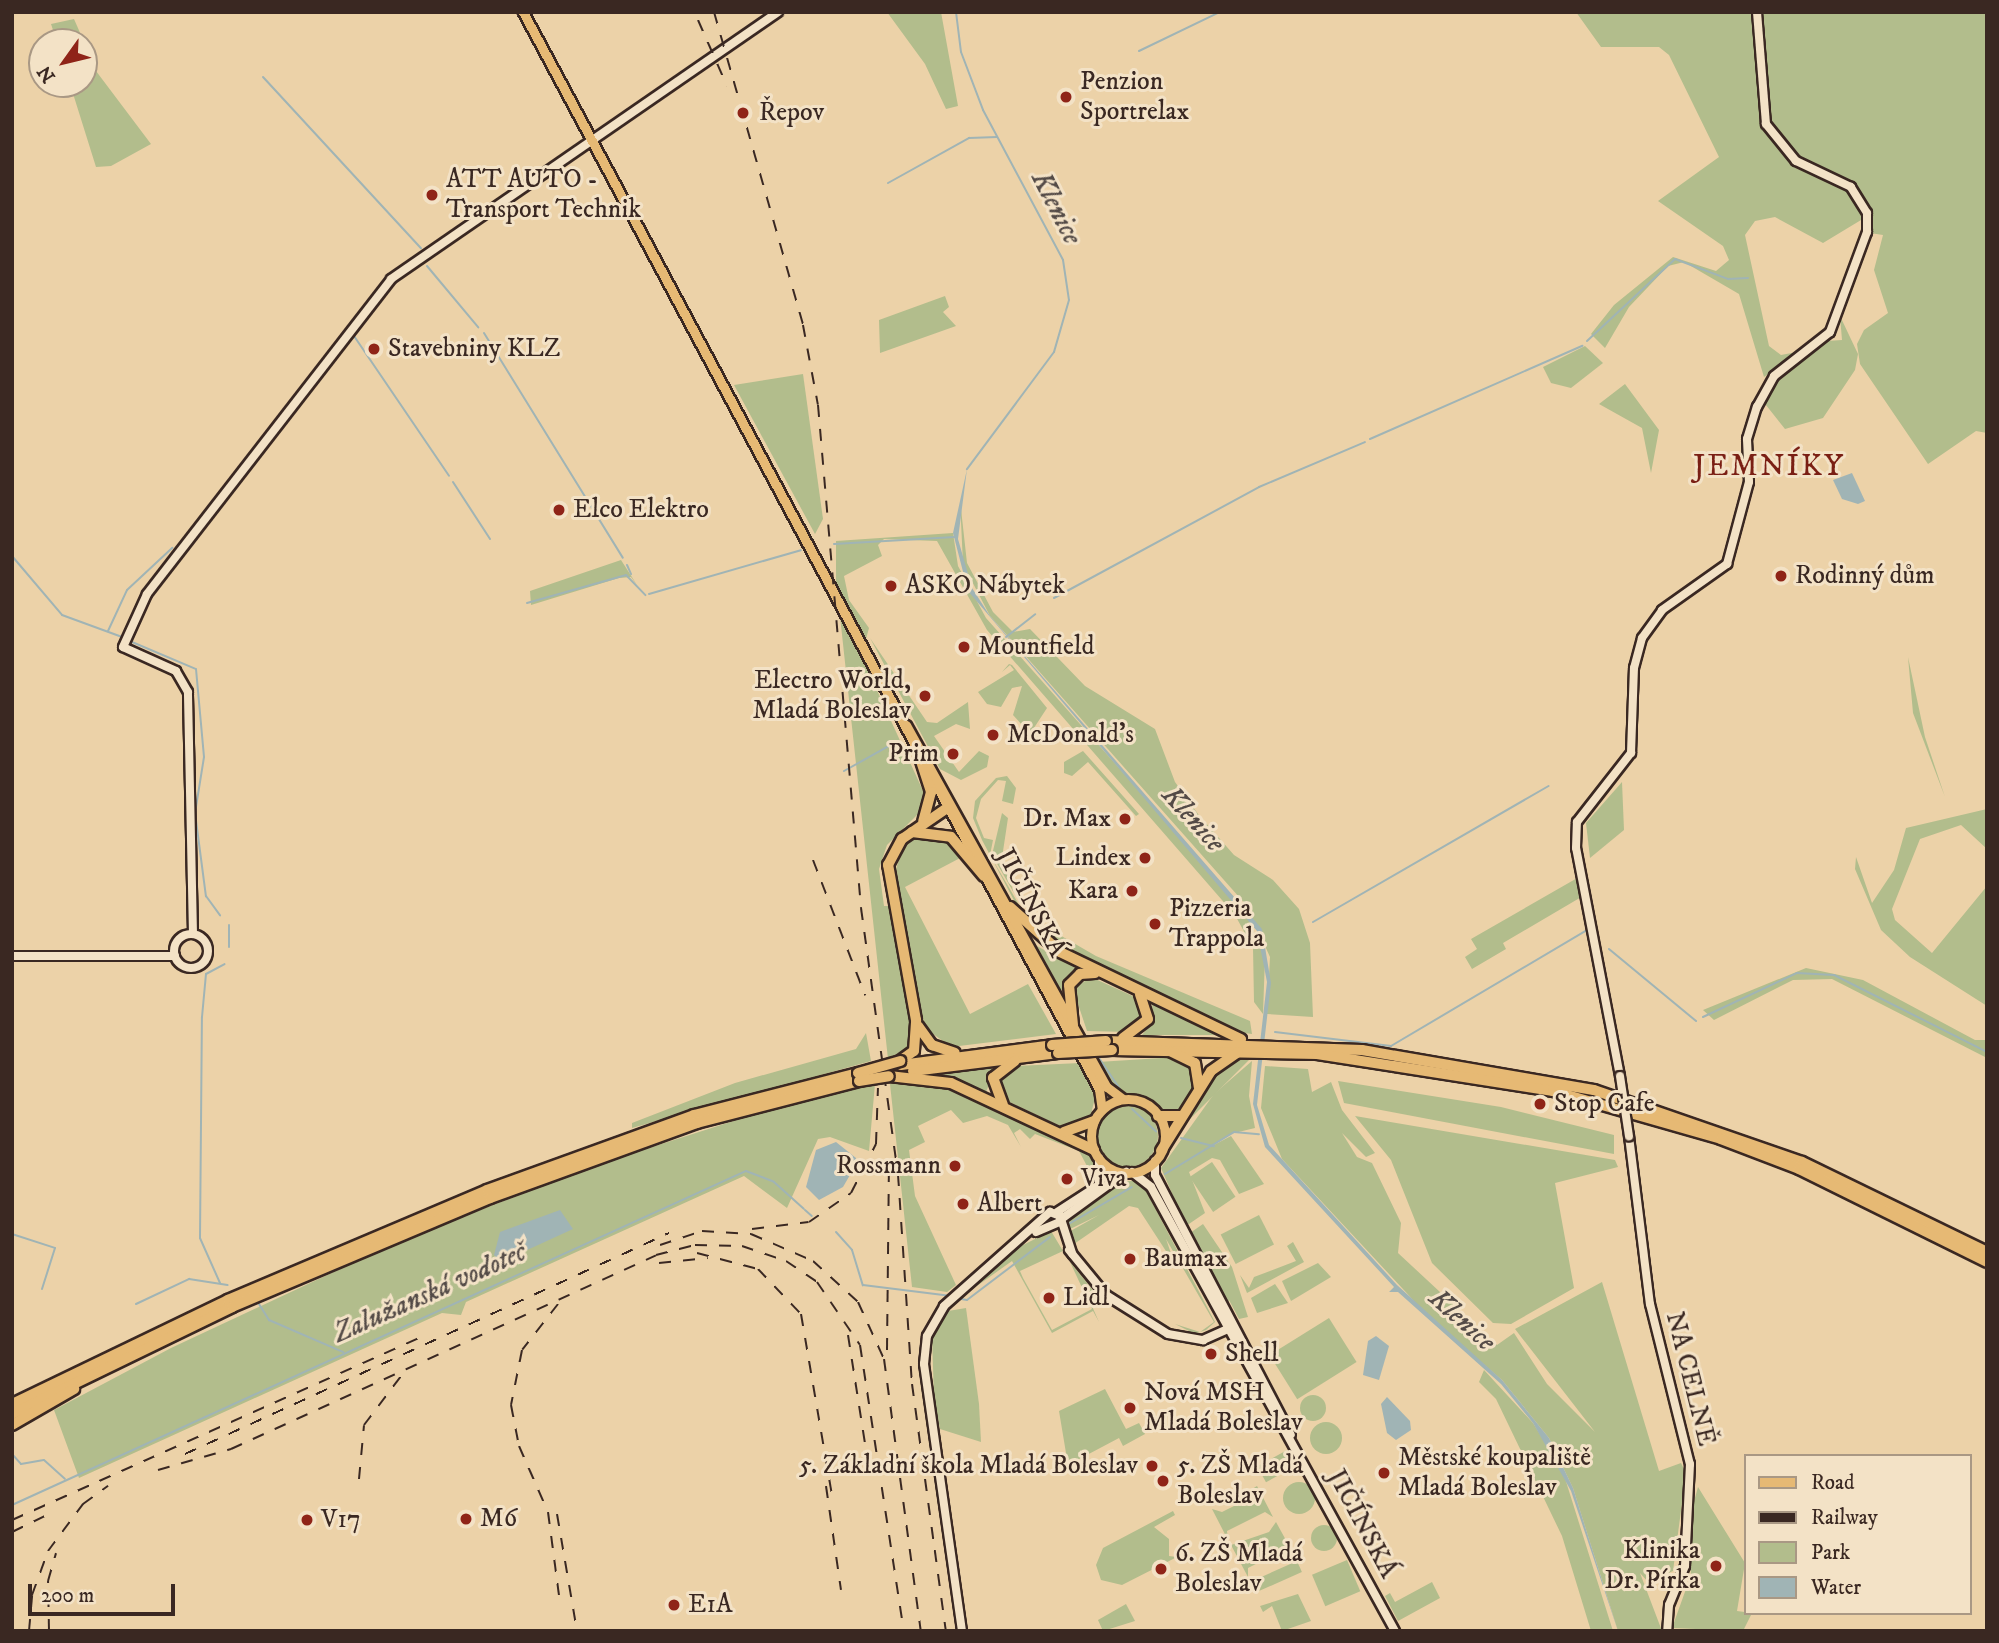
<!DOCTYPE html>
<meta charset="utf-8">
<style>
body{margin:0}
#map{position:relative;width:1999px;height:1643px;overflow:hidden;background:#ecd2a8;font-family:"IM FELL DW Pica",serif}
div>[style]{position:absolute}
.green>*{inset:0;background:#b2bd8c;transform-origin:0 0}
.round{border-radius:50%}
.water>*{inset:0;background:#a0b4b5}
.stream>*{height:2px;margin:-1px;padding:0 1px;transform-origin:1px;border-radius:1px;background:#a0b4b5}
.roads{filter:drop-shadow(2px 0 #3a2822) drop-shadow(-2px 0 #3a2822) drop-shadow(0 2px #3a2822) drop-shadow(0 -2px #3a2822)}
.secondary>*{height:8px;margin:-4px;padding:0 4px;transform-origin:4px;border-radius:4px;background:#f3e2c6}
.secondary>.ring{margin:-4px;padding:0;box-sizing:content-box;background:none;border:8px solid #f3e2c6;border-radius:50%}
.primary>*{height:9px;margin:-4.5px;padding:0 4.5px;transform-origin:4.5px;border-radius:4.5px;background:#e6b974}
.primary>.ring{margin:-4.5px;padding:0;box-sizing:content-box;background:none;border:9px solid #e6b974;border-radius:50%}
.highway>*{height:10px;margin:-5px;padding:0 5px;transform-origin:5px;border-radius:5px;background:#e6b974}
.rail>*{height:2px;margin-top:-1px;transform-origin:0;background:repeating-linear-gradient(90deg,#3a2822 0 12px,transparent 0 24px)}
.bridges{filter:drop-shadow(2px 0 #3a2822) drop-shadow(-2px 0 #3a2822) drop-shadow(0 2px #3a2822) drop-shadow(0 -2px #3a2822)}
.secondary-bridge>*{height:8px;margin:-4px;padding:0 4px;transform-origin:4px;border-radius:4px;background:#f3e2c6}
.highway-bridge>*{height:10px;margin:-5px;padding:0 5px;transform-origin:5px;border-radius:5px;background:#e6b974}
.dots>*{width:19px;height:19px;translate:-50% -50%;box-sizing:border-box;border:4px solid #f3e2c6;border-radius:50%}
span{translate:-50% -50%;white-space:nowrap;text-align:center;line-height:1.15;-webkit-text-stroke:6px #f3e2c6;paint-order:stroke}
.poi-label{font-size:26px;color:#3a2822}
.left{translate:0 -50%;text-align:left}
.right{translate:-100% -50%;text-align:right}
.street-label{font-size:26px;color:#3a2822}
.water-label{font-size:28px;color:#544b47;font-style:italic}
.quarter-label{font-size:30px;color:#7a1f14;letter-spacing:2px}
.frame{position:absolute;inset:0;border:14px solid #3a2822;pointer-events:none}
.legend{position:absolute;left:1744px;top:1454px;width:228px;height:161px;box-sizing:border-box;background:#f3e2c6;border:2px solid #a99884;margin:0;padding:9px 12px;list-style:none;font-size:21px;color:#3a2822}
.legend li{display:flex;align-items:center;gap:14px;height:35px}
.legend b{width:35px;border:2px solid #a99884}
.north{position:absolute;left:28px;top:28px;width:70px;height:70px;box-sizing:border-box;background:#f3e2c6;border:2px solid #a99884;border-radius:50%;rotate:236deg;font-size:19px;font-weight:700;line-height:28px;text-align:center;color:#3a2822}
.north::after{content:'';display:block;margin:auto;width:24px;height:32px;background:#8f2418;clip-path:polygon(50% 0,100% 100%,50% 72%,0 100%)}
.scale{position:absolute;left:28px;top:1584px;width:147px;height:32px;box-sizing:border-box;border:4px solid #3a2822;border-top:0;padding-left:9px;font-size:21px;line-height:24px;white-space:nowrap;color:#3a2822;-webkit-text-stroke:5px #f3e2c6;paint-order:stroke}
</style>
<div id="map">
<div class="green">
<i style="clip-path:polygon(887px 12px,941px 12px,958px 106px,946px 109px,925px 64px)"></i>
<i style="clip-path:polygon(1576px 12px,1987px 12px,1987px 433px,1976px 431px,1928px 464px,1860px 364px,1857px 344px,1864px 330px,1888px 313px,1874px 270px,1883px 235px,1870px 233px,1866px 217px,1823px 243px,1775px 217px,1755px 221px,1745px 235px,1769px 346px,1781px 355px,1802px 351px,1764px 377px,1739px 294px,1684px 262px,1668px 266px,1629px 307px,1605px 348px,1591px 334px,1614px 305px,1673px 257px,1716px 271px,1729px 260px,1723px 246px,1658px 201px,1719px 157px,1669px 55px,1659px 47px,1601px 47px)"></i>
<i style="clip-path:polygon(74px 19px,84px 42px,57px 42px,51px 24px)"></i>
<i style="clip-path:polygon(84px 43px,96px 71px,151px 144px,111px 166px,96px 167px,70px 84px,84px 84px)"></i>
<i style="clip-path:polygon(945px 296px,949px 307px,943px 312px,956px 326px,880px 353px,879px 320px)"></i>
<i style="clip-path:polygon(1840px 316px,1858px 354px,1855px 370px,1823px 418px,1785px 429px,1762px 400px,1780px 376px,1827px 341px,1842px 340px)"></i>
<i style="clip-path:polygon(1585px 346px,1603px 363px,1571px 388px,1551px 383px,1543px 367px)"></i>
<i style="clip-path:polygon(803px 374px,823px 519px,815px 534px,734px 385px)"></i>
<i style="clip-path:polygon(1625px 384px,1659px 430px,1651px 473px,1642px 428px,1599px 404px)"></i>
<i style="clip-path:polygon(960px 500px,967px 563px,993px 612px,1013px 632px,1030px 629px,1085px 686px,1155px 729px,1175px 782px,1198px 814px,1234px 855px,1273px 880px,1299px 909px,1310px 943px,1313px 1017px,1267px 1014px,1270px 957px,1247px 906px,990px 616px,963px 564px)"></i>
<i style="clip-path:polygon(953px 533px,958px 566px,986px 618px,1244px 909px,1265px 957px,1263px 1014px,1254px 1002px,1253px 948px,1235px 915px,987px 630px,937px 541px,884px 539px,878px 545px,882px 556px,844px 576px,849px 600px,869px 628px,866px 639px,836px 584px,836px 541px)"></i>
<i style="clip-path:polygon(621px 560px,637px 585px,631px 577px,619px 578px,531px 605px,530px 591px)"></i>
<i style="clip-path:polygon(839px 607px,924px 793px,918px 814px,887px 845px,879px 869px,884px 906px,893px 906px,914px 1028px,914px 1044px,888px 1059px)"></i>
<i style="clip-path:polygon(870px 638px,927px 722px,937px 723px,968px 702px,970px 729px,956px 724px,934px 736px,959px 772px,979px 751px,989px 756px,987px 767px,961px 780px,940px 769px)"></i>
<i style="clip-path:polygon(1908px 657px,1925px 737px,1945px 797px,1913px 713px)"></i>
<i style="clip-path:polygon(1009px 664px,1012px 665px,1047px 708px,1030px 734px,1013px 715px,1022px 686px,1012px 688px,1001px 707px,987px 704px,978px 692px,1014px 670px,1010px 665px,1002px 672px)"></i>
<i style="clip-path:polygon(1083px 751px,1139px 814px,1136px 816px,1088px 762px,1072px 776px,1064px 773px,1064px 762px)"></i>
<i style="clip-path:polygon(1007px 776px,1016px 788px,1013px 804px,1002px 801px,1006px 781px,998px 780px,981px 799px,976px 818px,984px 838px,993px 840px,990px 855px,1025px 915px,1096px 956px,1250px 1021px,1252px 1034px,1230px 1031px,1104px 971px,1031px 927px,1018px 908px,982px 840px,973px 818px,975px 801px,996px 778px)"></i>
<i style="clip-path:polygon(1622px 782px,1624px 830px,1590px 858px,1586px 823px)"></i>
<i style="clip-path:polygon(1987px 809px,1987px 849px,1961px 825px,1920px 839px,1892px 909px,1895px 920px,1932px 953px,1987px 886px,1987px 1006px,1910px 957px,1881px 930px,1855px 869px,1856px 857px,1872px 903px,1894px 870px,1906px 828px)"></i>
<i style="clip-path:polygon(1002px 813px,1008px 818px,1002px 858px,1014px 893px,992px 855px)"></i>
<i style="clip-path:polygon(922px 834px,943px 838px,962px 857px,905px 887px,970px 1014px,1028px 984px,1056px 1034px,951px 1047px,925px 1028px,893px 879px,904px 843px)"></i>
<i style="clip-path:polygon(1579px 877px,1583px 896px,1503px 943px,1506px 949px,1472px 969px,1465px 957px,1477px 949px,1471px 939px)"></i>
<i style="clip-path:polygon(1037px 946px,1078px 969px,1061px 991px)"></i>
<i style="clip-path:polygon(1806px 968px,1863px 980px,1975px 1040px,1987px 1040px,1987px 1058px,1832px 979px,1793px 980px,1714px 1020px,1703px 1010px)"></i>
<i style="clip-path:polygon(1091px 977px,1137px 998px,1145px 1015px,1129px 1032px,1087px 1031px,1073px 989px)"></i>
<i style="clip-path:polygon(1152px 1003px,1218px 1035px,1142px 1035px,1153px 1022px)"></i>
<i style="clip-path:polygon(866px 1033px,871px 1061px,632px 1128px,632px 1123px,735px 1083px,856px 1049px)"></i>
<i style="clip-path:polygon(1177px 1057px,1191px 1064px,1196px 1083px,1179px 1111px,1163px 1113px,1147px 1098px,1117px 1091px,1098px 1062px)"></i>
<i style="clip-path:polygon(1234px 1058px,1251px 1058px,1186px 1123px,1212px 1075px)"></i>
<i style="clip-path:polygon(1252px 1061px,1249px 1096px,1255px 1128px,1230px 1134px,1212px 1146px,1231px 1136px,1264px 1184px,1239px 1194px,1220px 1160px,1212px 1158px,1189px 1172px,1205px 1213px,1186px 1226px,1161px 1168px,1214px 1094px)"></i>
<i style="clip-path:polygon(1080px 1063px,1096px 1094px,1090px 1118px,1062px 1127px,1003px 1099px,997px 1081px,1015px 1066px)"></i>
<i style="clip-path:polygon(997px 1065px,986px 1092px,931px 1073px)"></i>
<i style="clip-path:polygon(1265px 1066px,1308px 1069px,1312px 1092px,1331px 1082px,1342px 1110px,1375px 1153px,1366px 1157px,1342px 1133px,1357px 1157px,1372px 1163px,1401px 1223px,1398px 1253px,1497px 1345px,1514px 1333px,1547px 1384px,1595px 1432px,1515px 1329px,1602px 1282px,1659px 1471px,1681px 1463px,1686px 1473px,1673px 1571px,1648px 1582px,1640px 1573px,1662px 1631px,1618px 1631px,1573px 1488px,1549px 1438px,1502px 1380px,1429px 1317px,1282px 1159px,1261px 1108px)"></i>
<i style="clip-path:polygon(903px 1080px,947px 1084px,1090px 1154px,1099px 1166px,1096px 1183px,1079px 1151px,1035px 1134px,1030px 1139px,1020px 1129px,1014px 1133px,1021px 1147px,1008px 1125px,987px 1116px,963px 1123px,951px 1110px,918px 1126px,925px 1142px,909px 1150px,915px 1196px,956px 1285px,947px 1292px,912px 1287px,890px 1084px)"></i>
<i style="clip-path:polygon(1338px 1081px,1501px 1107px,1614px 1135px,1614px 1154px,1344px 1103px)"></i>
<i style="clip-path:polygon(875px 1084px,869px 1151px,830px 1137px,818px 1139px,787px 1208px,744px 1176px,466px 1302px,461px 1315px,442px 1313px,79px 1478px,54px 1410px,171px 1348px,400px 1241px,605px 1162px,796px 1101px)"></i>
<i class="round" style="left:1096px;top:1105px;width:62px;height:62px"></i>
<i style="clip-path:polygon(1355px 1116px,1615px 1160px,1618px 1167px,1555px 1183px,1574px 1288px,1511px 1324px,1493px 1323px,1432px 1263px,1391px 1160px)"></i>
<i style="left:1212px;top:1162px;width:42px;height:27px;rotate:56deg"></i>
<i style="clip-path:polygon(1122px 1181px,1136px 1181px,1146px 1191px,1215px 1322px,1206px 1330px,1197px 1333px,1191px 1332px,1175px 1324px,1200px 1332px,1214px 1322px,1166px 1239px,1175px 1265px,1138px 1208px,1129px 1206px,1074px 1244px,1067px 1233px,1099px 1215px,1066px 1231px,1066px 1221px)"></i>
<i style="left:1259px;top:1215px;width:33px;height:43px;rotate:63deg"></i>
<i style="clip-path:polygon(1203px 1224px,1232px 1267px,1248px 1317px,1239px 1319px,1229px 1300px,1229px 1311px,1190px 1233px)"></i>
<i style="clip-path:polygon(1051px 1231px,1063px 1251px,1020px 1271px,1023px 1278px,1052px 1330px,1092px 1309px,1070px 1262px,1096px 1294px,1088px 1297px,1099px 1322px,1093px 1311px,1052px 1333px,1012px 1261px,960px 1298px,1013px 1250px)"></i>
<i style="clip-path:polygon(1293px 1242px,1304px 1262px,1247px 1293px,1240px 1275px,1249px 1288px,1254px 1277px,1296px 1261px,1287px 1246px)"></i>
<i style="clip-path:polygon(1318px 1263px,1331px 1277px,1291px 1301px,1282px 1281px)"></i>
<i style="clip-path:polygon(1275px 1284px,1288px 1303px,1257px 1313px,1251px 1298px)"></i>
<i style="clip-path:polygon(966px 1308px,979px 1404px,981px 1442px,940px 1429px,934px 1398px,932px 1336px,948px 1311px)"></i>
<i style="left:1329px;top:1318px;width:52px;height:70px;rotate:58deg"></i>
<i style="clip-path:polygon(1484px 1370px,1533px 1423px,1563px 1472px,1613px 1631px,1591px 1631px,1562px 1536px,1496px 1399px,1479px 1382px)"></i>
<i style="clip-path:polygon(1105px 1389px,1126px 1429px,1139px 1423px,1145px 1434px,1123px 1446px,1119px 1438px,1068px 1465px,1059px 1411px)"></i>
<i class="round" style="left:1300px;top:1395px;width:26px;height:26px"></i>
<i class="round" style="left:1310px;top:1422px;width:32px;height:32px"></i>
<i style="left:1287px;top:1450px;width:18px;height:34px;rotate:61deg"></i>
<i class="round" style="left:1283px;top:1482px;width:32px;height:32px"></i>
<i style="clip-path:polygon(1257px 1486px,1273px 1517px,1265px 1512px,1227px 1531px,1228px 1540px,1212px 1509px,1222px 1512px,1252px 1497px,1249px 1491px)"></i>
<i style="clip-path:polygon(1698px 1487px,1745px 1563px,1737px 1611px,1752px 1613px,1743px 1631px,1672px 1628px,1691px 1575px,1687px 1527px)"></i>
<i style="clip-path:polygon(1173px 1511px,1175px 1515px,1154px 1527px,1169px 1539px,1169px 1556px,1177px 1557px,1122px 1585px,1101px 1580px,1096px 1565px,1103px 1548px)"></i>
<i style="clip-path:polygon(1276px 1522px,1293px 1553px,1285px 1549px,1248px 1568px,1248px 1577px,1231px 1545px,1269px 1532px)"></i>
<i class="round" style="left:1311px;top:1525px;width:26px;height:26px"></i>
<i style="left:1347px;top:1560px;width:34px;height:38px;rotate:67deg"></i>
<i style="left:1297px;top:1561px;width:12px;height:52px;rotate:66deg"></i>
<i style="clip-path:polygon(1432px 1582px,1440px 1598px,1398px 1621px,1385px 1596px,1390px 1593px,1395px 1602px)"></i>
<i style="clip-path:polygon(1298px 1594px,1311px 1621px,1282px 1631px,1272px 1606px,1263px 1612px,1260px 1606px)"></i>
<i style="clip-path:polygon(1126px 1604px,1135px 1621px,1103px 1631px,1098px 1620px)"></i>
</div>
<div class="water">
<i style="clip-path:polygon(967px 469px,958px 539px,972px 588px,990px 616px,1262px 929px,1271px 983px,1257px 1105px,1269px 1145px,1397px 1285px,1502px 1380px,1549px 1438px,1573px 1488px,1618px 1631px,1571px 1491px,1533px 1423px,1501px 1384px,1398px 1292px,1389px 1292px,1394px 1287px,1265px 1147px,1253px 1104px,1267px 982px,1257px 931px,968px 591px,953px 533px)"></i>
<i style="clip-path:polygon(1852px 473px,1865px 501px,1858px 504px,1842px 499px,1833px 480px)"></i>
<i style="clip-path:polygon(836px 1142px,856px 1158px,854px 1168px,843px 1187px,819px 1200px,806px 1187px,816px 1150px)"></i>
<i style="clip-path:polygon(560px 1210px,573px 1229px,501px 1262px,494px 1255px,500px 1232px)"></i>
<i style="clip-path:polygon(1376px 1336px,1389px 1346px,1379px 1380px,1363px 1375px,1368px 1341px)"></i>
<i style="clip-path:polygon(1387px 1397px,1410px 1421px,1411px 1430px,1396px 1440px,1387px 1433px,1381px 1404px)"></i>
</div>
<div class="stream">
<i style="left:956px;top:12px;width:40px;rotate:82.9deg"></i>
<i style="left:961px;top:52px;width:62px;rotate:69.2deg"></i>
<i style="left:983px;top:110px;width:170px;rotate:61.9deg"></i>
<i style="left:1063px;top:260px;width:40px;rotate:81.5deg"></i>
<i style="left:1069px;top:300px;width:54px;rotate:106.1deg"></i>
<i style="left:1054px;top:352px;width:146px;rotate:126.6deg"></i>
<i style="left:1139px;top:51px;width:90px;rotate:-25.7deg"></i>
<i style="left:263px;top:77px;width:233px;rotate:47.3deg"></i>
<i style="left:888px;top:183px;width:93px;rotate:-29.1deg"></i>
<i style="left:969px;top:138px;width:28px;rotate:-2deg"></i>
<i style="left:427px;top:266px;width:80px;rotate:50.1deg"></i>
<i style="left:484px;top:333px;width:264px;rotate:58.3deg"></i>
<i style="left:354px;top:336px;width:169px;rotate:55.8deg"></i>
<i style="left:1587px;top:341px;width:120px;rotate:-43deg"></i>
<i style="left:1675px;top:259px;width:57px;rotate:20.7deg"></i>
<i style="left:1728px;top:279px;width:20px;rotate:-3deg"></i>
<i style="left:1370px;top:439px;width:232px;rotate:-23.7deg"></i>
<i style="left:453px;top:482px;width:68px;rotate:57deg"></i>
<i style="left:834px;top:544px;width:121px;rotate:-3.3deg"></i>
<i style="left:12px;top:556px;width:77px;rotate:49.7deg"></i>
<i style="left:62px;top:615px;width:64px;rotate:20.1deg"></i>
<i style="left:627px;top:565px;width:10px;rotate:66deg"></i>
<i style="left:649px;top:594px;width:158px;rotate:-16.1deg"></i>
<i style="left:1054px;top:598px;width:233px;rotate:-28.4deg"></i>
<i style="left:1259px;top:487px;width:115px;rotate:-23deg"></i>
<i style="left:527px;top:603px;width:103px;rotate:-15.8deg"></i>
<i style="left:626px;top:575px;width:28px;rotate:46deg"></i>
<i style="left:108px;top:631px;width:45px;rotate:-65.1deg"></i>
<i style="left:127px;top:590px;width:62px;rotate:-43deg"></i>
<i style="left:1006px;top:637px;width:37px;rotate:-38deg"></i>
<i style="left:132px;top:642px;width:69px;rotate:22.9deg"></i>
<i style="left:196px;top:669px;width:88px;rotate:84.8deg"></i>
<i style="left:204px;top:757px;width:57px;rotate:99.1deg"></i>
<i style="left:195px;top:813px;width:84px;rotate:82.5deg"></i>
<i style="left:206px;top:896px;width:24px;rotate:54deg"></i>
<i style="left:844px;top:771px;width:51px;rotate:-29.1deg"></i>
<i style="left:1313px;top:922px;width:272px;rotate:-30deg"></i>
<i style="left:229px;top:925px;width:22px;rotate:90deg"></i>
<i style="left:1609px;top:949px;width:113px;rotate:39.6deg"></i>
<i style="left:1703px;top:1017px;width:104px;rotate:-25.1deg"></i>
<i style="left:1797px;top:973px;width:37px;rotate:3deg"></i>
<i style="left:1834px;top:975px;width:171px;rotate:26.7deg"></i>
<i style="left:1275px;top:1032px;width:117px;rotate:6.9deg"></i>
<i style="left:1391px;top:1046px;width:230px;rotate:-30.6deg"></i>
<i style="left:1097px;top:1055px;width:41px;rotate:55.9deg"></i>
<i style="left:1132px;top:1109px;width:33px;rotate:43deg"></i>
<i style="left:1181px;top:1138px;width:34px;rotate:14deg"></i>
<i style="left:1165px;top:1174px;width:81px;rotate:-31.3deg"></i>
<i style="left:1234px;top:1132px;width:25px;rotate:5deg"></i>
<i style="left:805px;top:1210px;width:9px;rotate:41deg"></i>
<i style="left:1067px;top:1225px;width:75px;rotate:-30.3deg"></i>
<i style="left:836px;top:1232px;width:24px;rotate:48deg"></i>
<i style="left:852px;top:1250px;width:37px;rotate:73deg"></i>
<i style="left:863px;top:1285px;width:89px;rotate:7.1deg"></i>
<i style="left:12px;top:1234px;width:45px;rotate:18deg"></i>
<i style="left:55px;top:1248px;width:43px;rotate:107.6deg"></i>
<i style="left:220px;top:1283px;width:49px;rotate:-114deg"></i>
<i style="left:200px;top:1238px;width:221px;rotate:-89.5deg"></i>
<i style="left:202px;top:1017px;width:43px;rotate:-84.7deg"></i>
<i style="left:206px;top:974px;width:21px;rotate:-28deg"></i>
<i style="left:956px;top:1298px;width:11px;rotate:10deg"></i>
<i style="left:967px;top:1300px;width:104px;rotate:-37.2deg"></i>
<i style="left:136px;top:1304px;width:59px;rotate:-25.3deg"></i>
<i style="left:189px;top:1279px;width:39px;rotate:9deg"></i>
<i style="left:259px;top:1304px;width:19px;rotate:58deg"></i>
<i style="left:269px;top:1320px;width:81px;rotate:23.4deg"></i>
<i style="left:12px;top:1454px;width:13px;rotate:48deg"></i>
<i style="left:21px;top:1464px;width:23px;rotate:-10deg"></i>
<i style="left:44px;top:1460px;width:28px;rotate:42deg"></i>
<i style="left:12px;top:1505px;width:806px;rotate:-24.47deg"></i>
<i style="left:746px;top:1171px;width:30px;rotate:21deg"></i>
<i style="left:774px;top:1182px;width:40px;rotate:42deg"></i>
</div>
<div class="roads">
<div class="secondary">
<i style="left:193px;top:934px;width:242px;rotate:-91.2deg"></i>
<i style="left:188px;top:692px;width:24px;rotate:-120deg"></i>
<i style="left:176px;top:671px;width:58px;rotate:-155.6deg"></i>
<i style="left:123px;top:647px;width:58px;rotate:-65.6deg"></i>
<i style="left:147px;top:594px;width:398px;rotate:-52.2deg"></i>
<i style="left:391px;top:279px;width:470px;rotate:-34.6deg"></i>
<i class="ring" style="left:174px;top:934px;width:26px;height:26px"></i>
<i style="left:12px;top:956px;width:163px"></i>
<i style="left:1620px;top:1076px;width:232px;rotate:-100.9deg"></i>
<i style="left:1576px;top:848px;width:26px;rotate:-88deg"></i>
<i style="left:1577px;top:822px;width:88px;rotate:-52deg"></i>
<i style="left:1631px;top:753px;width:85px;rotate:-88deg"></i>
<i style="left:1634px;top:668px;width:31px;rotate:-75deg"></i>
<i style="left:1642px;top:638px;width:34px;rotate:-54deg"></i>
<i style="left:1662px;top:610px;width:80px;rotate:-35.3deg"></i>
<i style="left:1727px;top:564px;width:85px;rotate:-75deg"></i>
<i style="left:1749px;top:482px;width:43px;rotate:-92.7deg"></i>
<i style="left:1747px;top:439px;width:34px;rotate:-73deg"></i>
<i style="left:1757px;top:407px;width:35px;rotate:-61deg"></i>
<i style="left:1774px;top:376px;width:71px;rotate:-38.2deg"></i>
<i style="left:1830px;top:332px;width:107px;rotate:-69.7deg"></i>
<i style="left:1867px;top:232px;width:19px;rotate:-90deg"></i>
<i style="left:1867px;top:213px;width:31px;rotate:-122deg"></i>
<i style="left:1851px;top:187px;width:61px;rotate:-154.7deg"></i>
<i style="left:1796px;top:161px;width:48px;rotate:-129deg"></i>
<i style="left:1766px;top:124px;width:112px;rotate:-94.6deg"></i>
<i style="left:1629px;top:1136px;width:169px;rotate:82.9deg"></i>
<i style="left:1650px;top:1304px;width:165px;rotate:76deg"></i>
<i style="left:1690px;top:1464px;width:102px;rotate:92.8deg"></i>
<i style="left:1685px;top:1566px;width:42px;rotate:112.3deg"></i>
<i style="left:1669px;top:1605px;width:26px;rotate:94deg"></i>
<i style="left:1155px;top:1161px;width:14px;rotate:90deg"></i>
<i style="left:1155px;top:1175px;width:293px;rotate:62.4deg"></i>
<i style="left:1132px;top:1172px;width:24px;rotate:38deg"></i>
<i style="left:1151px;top:1187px;width:507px;rotate:61.21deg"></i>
<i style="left:1057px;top:1212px;width:50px;rotate:-32.7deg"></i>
<i style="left:1099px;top:1185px;width:27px;rotate:-90deg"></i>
<i style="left:1060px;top:1220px;width:82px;rotate:-36deg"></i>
<i style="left:1036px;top:1232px;width:26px;rotate:-23deg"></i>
<i style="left:1069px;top:1250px;width:58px;rotate:50.6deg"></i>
<i style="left:1106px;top:1295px;width:73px;rotate:32.2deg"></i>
<i style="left:1168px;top:1334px;width:36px;rotate:10deg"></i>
<i style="left:1203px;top:1340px;width:32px;rotate:-24deg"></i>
<i style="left:962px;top:1631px;width:270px;rotate:-98.1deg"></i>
<i style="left:924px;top:1364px;width:28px;rotate:-84deg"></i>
<i style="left:927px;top:1336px;width:34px;rotate:-60deg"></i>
<i style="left:944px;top:1306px;width:142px;rotate:-41.6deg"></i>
<i style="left:1050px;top:1212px;width:11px;rotate:22deg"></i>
<i style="left:1060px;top:1216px;width:40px;rotate:72deg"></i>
</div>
<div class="primary">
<i style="left:523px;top:12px;width:1221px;rotate:61.86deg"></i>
<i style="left:1099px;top:1089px;width:21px;rotate:82deg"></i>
<i style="left:906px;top:725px;width:414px;rotate:61deg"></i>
<i style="left:1107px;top:1087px;width:20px;rotate:37deg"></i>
<i class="ring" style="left:1091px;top:1099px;width:65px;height:65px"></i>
</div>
<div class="highway">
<i style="left:920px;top:758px;width:36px;rotate:72deg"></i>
<i style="left:931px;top:792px;width:30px;rotate:105deg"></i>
<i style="left:912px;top:832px;width:39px;rotate:7deg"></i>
<i style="left:951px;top:837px;width:51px;rotate:49.8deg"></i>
<i style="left:1010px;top:907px;width:67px;rotate:42deg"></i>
<i style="left:1060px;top:952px;width:201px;rotate:25.7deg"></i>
<i style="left:1073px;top:1025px;width:40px;rotate:-95.7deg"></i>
<i style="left:1069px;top:985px;width:16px;rotate:-45deg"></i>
<i style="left:1080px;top:974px;width:15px;rotate:-4deg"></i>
<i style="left:918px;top:1026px;width:24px;rotate:54deg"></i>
<i style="left:932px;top:1045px;width:24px;rotate:19deg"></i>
<i style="left:1123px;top:1038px;width:31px;rotate:-37deg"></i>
<i style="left:1148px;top:1019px;width:26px;rotate:-108deg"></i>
<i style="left:1106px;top:1041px;width:256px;rotate:2deg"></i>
<i style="left:1362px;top:1050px;width:235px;rotate:9.8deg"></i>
<i style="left:1594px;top:1090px;width:220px;rotate:19.1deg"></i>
<i style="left:1802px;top:1162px;width:206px;rotate:25.9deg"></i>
<i style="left:1112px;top:1050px;width:205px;rotate:1.1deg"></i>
<i style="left:1317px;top:1054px;width:239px;rotate:8.9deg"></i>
<i style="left:1553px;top:1091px;width:175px;rotate:15.9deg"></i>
<i style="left:1721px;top:1139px;width:84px;rotate:21deg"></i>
<i style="left:1799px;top:1169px;width:210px;rotate:26.3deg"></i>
<i style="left:1172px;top:1052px;width:25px;rotate:26deg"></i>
<i style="left:1195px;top:1063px;width:24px;rotate:81deg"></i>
<i style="left:900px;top:1061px;width:17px;rotate:-36deg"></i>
<i style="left:914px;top:1051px;width:31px;rotate:-86deg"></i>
<i style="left:916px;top:1020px;width:158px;rotate:-100.2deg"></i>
<i style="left:888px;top:865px;width:30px;rotate:-62deg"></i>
<i style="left:902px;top:839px;width:55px;rotate:-34.6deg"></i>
<i style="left:901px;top:1065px;width:152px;rotate:-7.5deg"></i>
<i style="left:913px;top:1071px;width:146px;rotate:-7.1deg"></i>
<i style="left:889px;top:1076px;width:62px;rotate:6.4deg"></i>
<i style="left:951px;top:1083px;width:158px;rotate:25.1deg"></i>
<i style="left:1003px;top:1105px;width:29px;rotate:-110deg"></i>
<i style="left:993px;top:1078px;width:28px;rotate:-38deg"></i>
<i style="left:1158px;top:1116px;width:24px"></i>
<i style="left:1064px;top:1132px;width:32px;rotate:-20deg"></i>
<i style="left:1161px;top:1151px;width:94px;rotate:-58deg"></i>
<i style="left:1211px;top:1071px;width:33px;rotate:-35deg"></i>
<i style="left:12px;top:1404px;width:240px;rotate:-25.7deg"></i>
<i style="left:228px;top:1300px;width:281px;rotate:-23deg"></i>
<i style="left:487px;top:1190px;width:220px;rotate:-19.9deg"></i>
<i style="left:694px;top:1115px;width:169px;rotate:-14.4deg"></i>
<i style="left:12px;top:1414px;width:245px;rotate:-25.9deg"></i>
<i style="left:232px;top:1307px;width:280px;rotate:-22.9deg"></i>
<i style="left:490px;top:1198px;width:220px;rotate:-19.9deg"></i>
<i style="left:697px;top:1123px;width:167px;rotate:-14.5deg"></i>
<i style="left:12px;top:1425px;width:72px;rotate:-30.1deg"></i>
</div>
</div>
<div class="rail">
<i style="left:714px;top:12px;width:325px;rotate:74.1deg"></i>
<i style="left:803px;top:325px;width:81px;rotate:79.4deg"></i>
<i style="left:818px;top:405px;width:505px;rotate:85.11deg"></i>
<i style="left:861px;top:908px;width:269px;rotate:82.1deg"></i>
<i style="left:898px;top:1174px;width:210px;rotate:86.2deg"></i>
<i style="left:912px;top:1384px;width:249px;rotate:82.2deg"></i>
<i style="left:698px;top:20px;width:72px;rotate:66.3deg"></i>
<i style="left:813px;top:860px;width:145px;rotate:68.9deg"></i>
<i style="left:752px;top:1229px;width:57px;rotate:-7deg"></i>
<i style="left:809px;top:1222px;width:51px;rotate:-34.6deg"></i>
<i style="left:851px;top:1193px;width:55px;rotate:-63deg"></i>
<i style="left:876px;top:1144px;width:56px;rotate:-88deg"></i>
<i style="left:660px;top:1245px;width:44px;rotate:-18.4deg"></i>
<i style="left:702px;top:1231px;width:49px;rotate:3.5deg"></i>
<i style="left:751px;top:1234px;width:68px;rotate:23.5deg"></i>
<i style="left:813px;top:1261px;width:61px;rotate:42.3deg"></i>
<i style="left:858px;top:1302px;width:63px;rotate:65.5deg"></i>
<i style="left:884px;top:1359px;width:275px;rotate:82.3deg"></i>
<i style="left:697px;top:1253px;width:63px;rotate:14.7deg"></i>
<i style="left:758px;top:1269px;width:62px;rotate:46.3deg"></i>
<i style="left:801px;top:1314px;width:184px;rotate:80.3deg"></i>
<i style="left:659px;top:1263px;width:49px;rotate:-5.8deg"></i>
<i style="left:558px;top:1304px;width:58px;rotate:128deg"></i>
<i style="left:522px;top:1350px;width:56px;rotate:101.3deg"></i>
<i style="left:511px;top:1405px;width:42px;rotate:79deg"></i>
<i style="left:519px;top:1446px;width:72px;rotate:66.3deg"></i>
<i style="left:548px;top:1512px;width:92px;rotate:82.5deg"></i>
<i style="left:848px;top:1335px;width:130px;rotate:81.1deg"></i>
<i style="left:887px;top:1350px;width:182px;rotate:-89.4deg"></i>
<i style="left:185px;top:1454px;width:532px;rotate:-24.54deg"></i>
<i style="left:158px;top:1470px;width:76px;rotate:-16deg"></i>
<i style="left:231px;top:1449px;width:467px;rotate:-24.5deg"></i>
<i style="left:656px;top:1255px;width:40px;rotate:-14.4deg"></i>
<i style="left:695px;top:1245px;width:47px;rotate:1.2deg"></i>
<i style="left:742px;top:1246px;width:46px;rotate:18.8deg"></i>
<i style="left:786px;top:1261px;width:37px;rotate:34deg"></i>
<i style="left:817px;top:1282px;width:76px;rotate:55.7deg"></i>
<i style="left:860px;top:1345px;width:289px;rotate:81.3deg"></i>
<i style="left:359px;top:1479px;width:54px;rotate:-84.7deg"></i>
<i style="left:364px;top:1425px;width:61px;rotate:-52.9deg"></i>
<i style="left:826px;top:1486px;width:105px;rotate:81.8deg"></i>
<i style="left:557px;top:1514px;width:119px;rotate:80.3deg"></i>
<i style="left:12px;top:1520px;width:451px;rotate:-24.1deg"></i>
<i style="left:12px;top:1532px;width:46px;rotate:-26deg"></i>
<i style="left:29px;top:1631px;width:36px;rotate:-85deg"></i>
<i style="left:32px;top:1595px;width:47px;rotate:-70deg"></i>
<i style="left:48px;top:1551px;width:59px;rotate:-53.3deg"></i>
<i style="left:83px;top:1504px;width:31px;rotate:-36deg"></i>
<i style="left:49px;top:1631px;width:50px;rotate:-91.1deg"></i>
<i style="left:48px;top:1581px;width:29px;rotate:-74deg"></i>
</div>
<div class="bridges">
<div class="secondary-bridge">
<i style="left:1620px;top:1076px;width:61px;rotate:81.5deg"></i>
</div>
<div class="highway-bridge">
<i style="left:1052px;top:1045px;width:54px;rotate:-4.2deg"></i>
<i style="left:1058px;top:1053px;width:54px;rotate:-3.2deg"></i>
<i style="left:858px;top:1073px;width:44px;rotate:-15.9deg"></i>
<i style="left:859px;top:1081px;width:30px;rotate:-9deg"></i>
</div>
</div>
<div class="dots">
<i style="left:1066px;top:97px;background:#8f2418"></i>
<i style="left:743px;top:113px;background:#8f2418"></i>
<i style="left:432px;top:195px;background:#8f2418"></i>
<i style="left:374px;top:349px;background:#8f2418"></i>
<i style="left:559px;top:510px;background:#8f2418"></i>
<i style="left:1781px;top:576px;background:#8f2418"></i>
<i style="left:891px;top:586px;background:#8f2418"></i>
<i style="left:964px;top:647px;background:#8f2418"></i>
<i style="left:925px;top:696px;background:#8f2418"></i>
<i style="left:993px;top:735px;background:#8f2418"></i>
<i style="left:953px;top:754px;background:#8f2418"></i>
<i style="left:1125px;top:819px;background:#8f2418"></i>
<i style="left:1145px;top:858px;background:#8f2418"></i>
<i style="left:1132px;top:891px;background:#8f2418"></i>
<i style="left:1155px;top:924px;background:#8f2418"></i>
<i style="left:1540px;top:1104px;background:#8f2418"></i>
<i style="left:955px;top:1166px;background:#8f2418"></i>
<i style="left:1067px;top:1179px;background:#8f2418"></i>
<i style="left:963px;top:1204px;background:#8f2418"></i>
<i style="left:1130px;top:1259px;background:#8f2418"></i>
<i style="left:1049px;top:1298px;background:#8f2418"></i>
<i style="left:1211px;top:1354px;background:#8f2418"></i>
<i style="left:1130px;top:1408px;background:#8f2418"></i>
<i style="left:1152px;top:1466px;background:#8f2418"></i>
<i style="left:1384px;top:1473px;background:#8f2418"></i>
<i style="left:1163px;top:1481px;background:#8f2418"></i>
<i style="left:466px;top:1519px;background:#8f2418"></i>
<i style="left:307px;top:1520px;background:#8f2418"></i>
<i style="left:1716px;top:1566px;background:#8f2418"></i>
<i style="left:1161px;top:1569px;background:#8f2418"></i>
<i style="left:674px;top:1605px;background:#8f2418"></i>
</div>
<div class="poi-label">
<span class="left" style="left:1080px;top:97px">Penzion<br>Sportrelax</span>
<span class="left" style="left:759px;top:113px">Řepov</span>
<span class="left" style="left:446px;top:195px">ATT AUTO -<br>Transport Technik</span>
<span class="left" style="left:388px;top:349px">Stavebniny KLZ</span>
<span class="left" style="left:573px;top:510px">Elco Elektro</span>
<span class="left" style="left:1795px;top:576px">Rodinný dům</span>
<span class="left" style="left:905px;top:586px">ASKO Nábytek</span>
<span class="left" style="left:978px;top:647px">Mountfield</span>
<span class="right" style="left:911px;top:696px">Electro World,<br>Mladá Boleslav</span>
<span class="left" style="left:1007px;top:735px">McDonald's</span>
<span class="right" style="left:939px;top:754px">Prim</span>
<span class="right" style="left:1111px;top:819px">Dr. Max</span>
<span class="right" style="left:1131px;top:858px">Lindex</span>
<span class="right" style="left:1118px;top:891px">Kara</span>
<span class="left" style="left:1169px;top:924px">Pizzeria<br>Trappola</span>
<span class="left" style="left:1554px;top:1104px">Stop Cafe</span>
<span class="right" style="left:941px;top:1166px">Rossmann</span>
<span class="left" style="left:1081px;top:1179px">Viva</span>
<span class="left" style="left:977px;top:1204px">Albert</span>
<span class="left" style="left:1144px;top:1259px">Baumax</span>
<span class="left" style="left:1063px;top:1298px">Lidl</span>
<span class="left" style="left:1225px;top:1354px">Shell</span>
<span class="left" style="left:1144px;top:1408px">Nová MSH<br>Mladá Boleslav</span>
<span class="left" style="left:1398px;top:1473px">Městské koupaliště<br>Mladá Boleslav</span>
<span class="right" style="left:1138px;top:1466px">5. Základní škola Mladá Boleslav</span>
<span class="left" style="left:1177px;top:1481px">5. ZŠ Mladá<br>Boleslav</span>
<span class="left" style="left:480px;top:1519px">M6</span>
<span class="left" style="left:321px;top:1520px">V17</span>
<span class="right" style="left:1700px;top:1566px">Klinika<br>Dr. Pírka</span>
<span class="left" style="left:1175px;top:1569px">6. ZŠ Mladá<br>Boleslav</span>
<span class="left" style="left:688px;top:1605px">E1A</span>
</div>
<div class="street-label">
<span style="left:1031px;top:903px;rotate:62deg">JIČÍNSKÁ</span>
<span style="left:1690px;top:1379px;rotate:76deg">NA CELNĚ</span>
<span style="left:1362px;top:1524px;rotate:62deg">JIČÍNSKÁ</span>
</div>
<div class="water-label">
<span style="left:1056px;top:208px;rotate:63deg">Klenice</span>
<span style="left:1193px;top:819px;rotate:48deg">Klenice</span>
<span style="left:430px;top:1293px;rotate:-24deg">Zalužanská vodoteč</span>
<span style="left:1462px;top:1320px;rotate:42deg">Klenice</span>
</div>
<div class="quarter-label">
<span style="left:1769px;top:467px">JEMNÍKY</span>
</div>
<div class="frame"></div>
<ul class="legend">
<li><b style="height:9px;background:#e6b974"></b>Road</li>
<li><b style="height:9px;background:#3a2822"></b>Railway</li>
<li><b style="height:19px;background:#b2bd8c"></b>Park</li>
<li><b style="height:19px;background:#a0b4b5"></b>Water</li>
</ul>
<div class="north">N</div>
<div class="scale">200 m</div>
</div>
